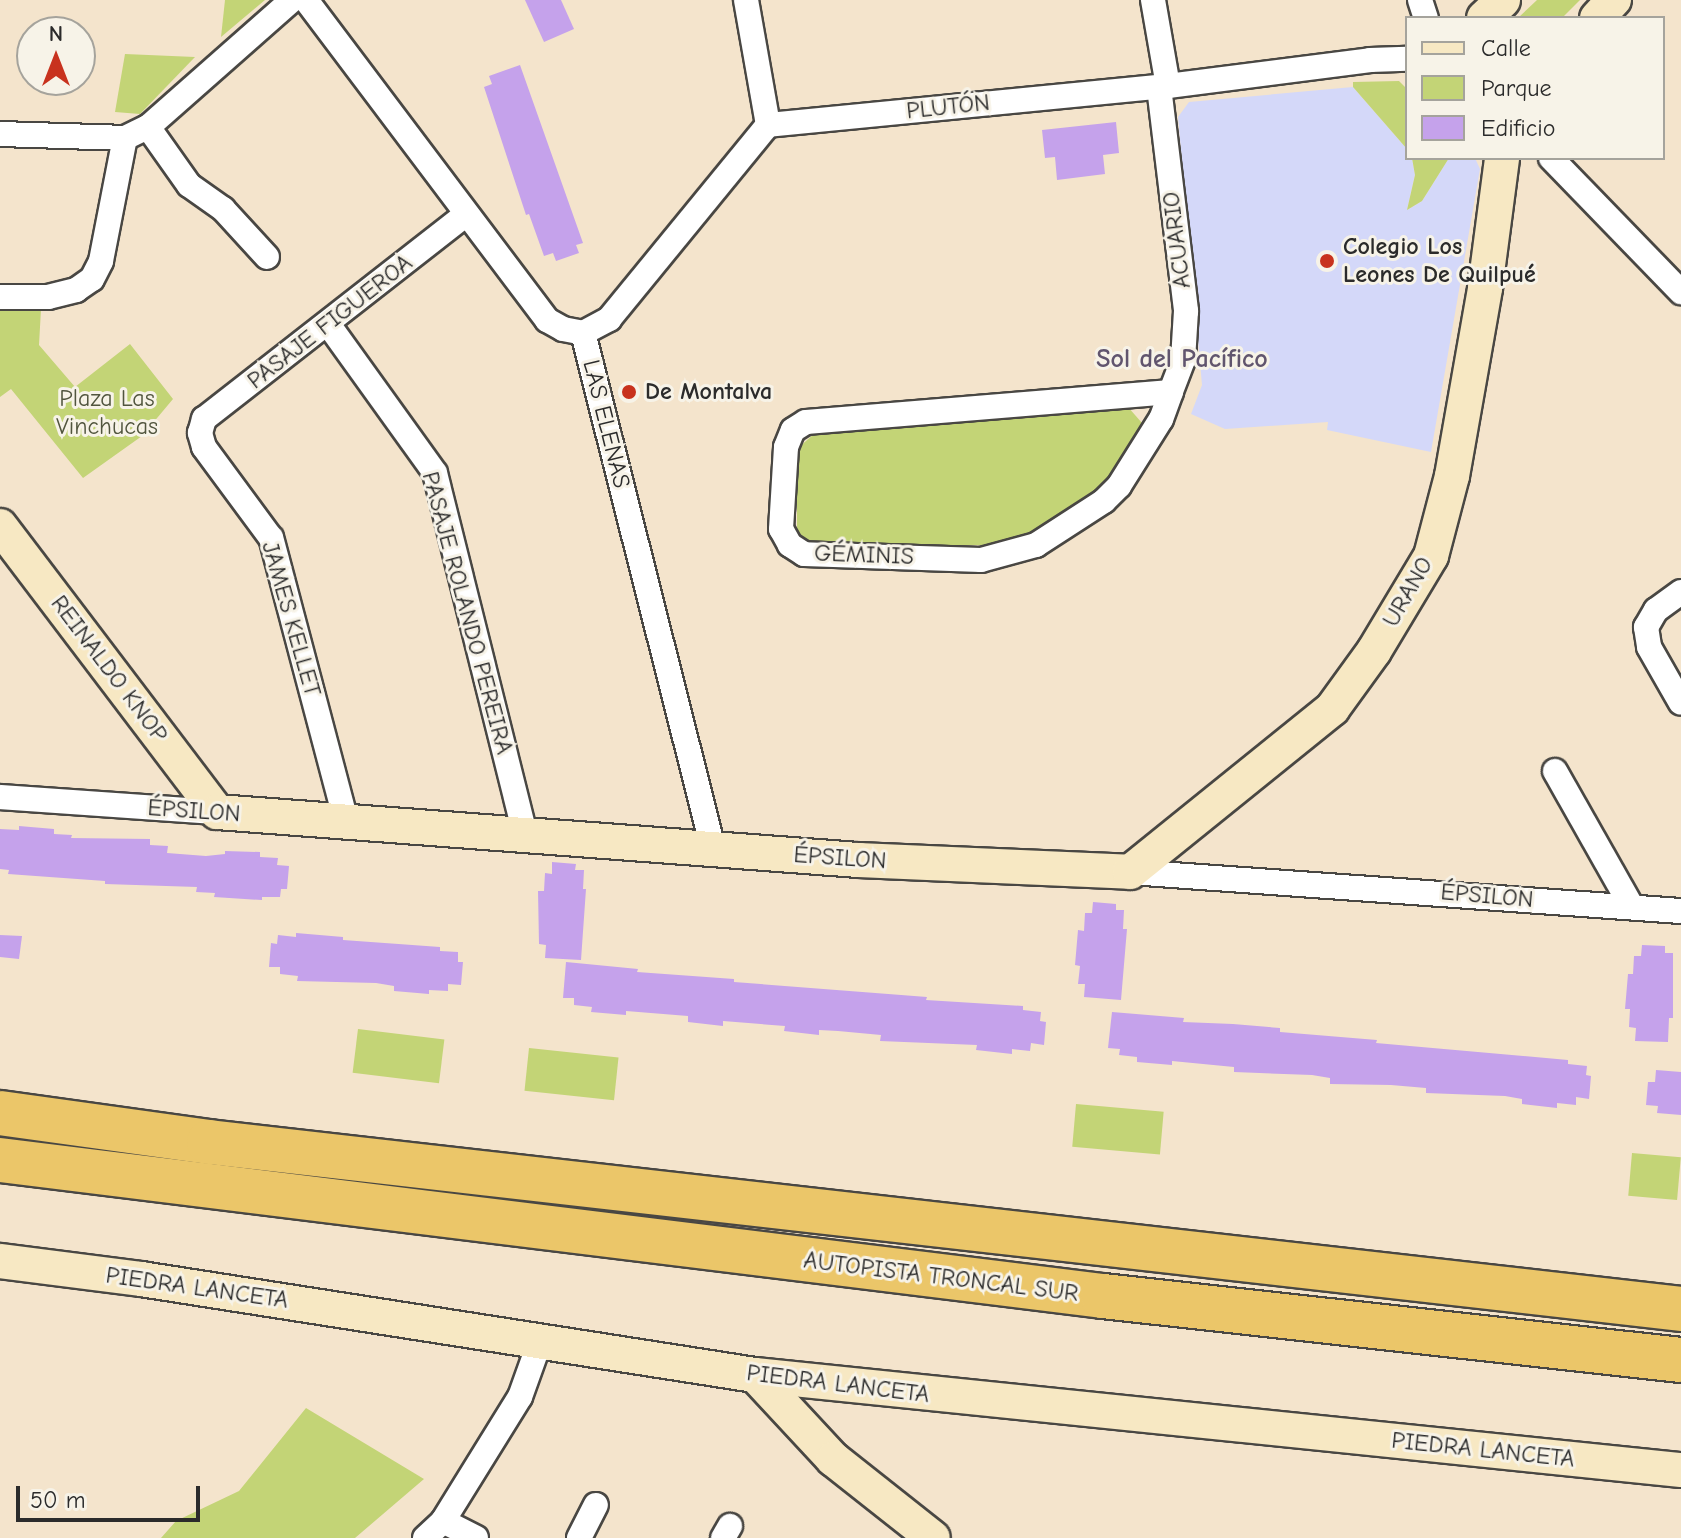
<!DOCTYPE html>
<meta charset="utf-8">
<style>
body{margin:0}
#map{position:relative;width:1681px;height:1538px;overflow:hidden;background:#f4e4cc;font-family:"Comic Neue",sans-serif}
div>[style]{position:absolute}
.built>*{inset:0;background:#d4d8f9}
.green>*{inset:0;background:#c3d476;transform-origin:0 0}
.building>*{inset:0;background:#c5a2eb}
.roads{filter:drop-shadow(2px 0 #494743) drop-shadow(-2px 0 #494743) drop-shadow(0 2px #494743) drop-shadow(0 -2px #494743)}
.street>*{height:24px;margin:-12px;padding:0 12px;transform-origin:12px;border-radius:12px;background:#fff}
.secondary>*{height:34px;margin:-17px;padding:0 17px;transform-origin:17px;border-radius:17px;background:#f7e8c3}
.highway>*{height:44px;margin:-22px;padding:0 22px;transform-origin:22px;border-radius:22px;background:#ebc669}
.dots>*{width:22px;height:22px;translate:-50% -50%;box-sizing:border-box;border:4px solid #f7f3e8;border-radius:50%}
span{translate:-50% -50%;white-space:nowrap;text-align:center;line-height:1.15;-webkit-text-stroke:6px #f7f3e8;paint-order:stroke}
.street-label{font-size:24px;color:#2b2b2b}
.poi-label{font-size:24px;color:#2b2b2b;font-weight:700}
.left{translate:0 -50%;text-align:left}
.park-label{font-size:24px;color:#51553e}
.neighbourhood-label{font-size:26px;color:#61556e;font-weight:700}
.legend{position:absolute;left:1405px;top:16px;width:260px;height:144px;box-sizing:border-box;background:#f7f3e8;border:2px solid #a5a39c;margin:0;padding:10px 14px;list-style:none;font-size:24px;color:#2b2b2b}
.legend li{display:flex;align-items:center;gap:16px;height:40px}
.legend b{width:40px;border:2px solid #a5a39c}
.north{position:absolute;left:16px;top:16px;width:80px;height:80px;box-sizing:border-box;background:#f7f3e8;border:2px solid #a5a39c;border-radius:50%;rotate:0deg;font-size:22px;font-weight:700;line-height:32px;text-align:center;color:#2b2b2b}
.north::after{content:'';display:block;margin:auto;width:28px;height:36px;background:#c8321e;clip-path:polygon(50% 0,100% 100%,50% 72%,0 100%)}
.scale{position:absolute;left:16px;top:1486px;width:184px;height:36px;box-sizing:border-box;border:4px solid #2b2b2b;border-top:0;padding-left:10px;font-size:24px;line-height:28px;white-space:nowrap;color:#2b2b2b;-webkit-text-stroke:6px #f7f3e8;paint-order:stroke}
</style>
<div id="map">
<div class="built">
<i style="clip-path:polygon(1353px 87px,1407px 149px,1407px 158px,1412px 158px,1415px 175px,1407px 210px,1422px 201px,1449px 158px,1475px 158px,1480px 169px,1431px 452px,1327px 430px,1328px 422px,1225px 429px,1191px 414px,1202px 385px,1178px 117px,1189px 102px)"></i>
</div>
<div class="green">
<i style="clip-path:polygon(225px 0,265px 0,221px 37px)"></i>
<i style="clip-path:polygon(1537px 0,1580px 0,1562px 18px,1518px 18px)"></i>
<i style="clip-path:polygon(125px 54px,195px 57px,140px 114px,115px 112px)"></i>
<i style="clip-path:polygon(1399px 81px,1407px 89px,1407px 149px,1353px 87px,1353px 82px)"></i>
<i style="clip-path:polygon(1412px 158px,1449px 158px,1422px 201px,1407px 210px,1415px 175px)"></i>
<i style="clip-path:polygon(0 307px,41px 309px,39px 345px,75px 387px,130px 344px,173px 399px,142px 436px,83px 478px,11px 389px,0 397px)"></i>
<i style="clip-path:polygon(1128px 407px,1142px 423px,1113px 479px,1061px 520px,1005px 545px,811px 546px,797px 532px,797px 449px,815px 433px)"></i>
<i style="left:358px;top:1029px;width:87px;height:44px;rotate:7deg"></i>
<i style="left:529px;top:1048px;width:90px;height:43px;rotate:6deg"></i>
<i style="left:1076px;top:1104px;width:88px;height:43px;rotate:5deg"></i>
<i style="left:1632px;top:1153px;width:49px;height:43px;rotate:5deg"></i>
<i style="clip-path:polygon(306px 1408px,424px 1479px,355px 1538px,161px 1538px,176px 1521px,239px 1491px)"></i>
</div>
<div class="building">
<i style="clip-path:polygon(525px 0,561px 0,574px 29px,544px 42px)"></i>
<i style="clip-path:polygon(520px 65px,583px 243px,576px 245px,579px 253px,556px 261px,553px 253px,544px 256px,529px 214px,526px 215px,484px 87px,492px 84px,489px 76px)"></i>
<i style="clip-path:polygon(1116px 122px,1119px 153px,1103px 155px,1105px 174px,1057px 180px,1055px 157px,1045px 158px,1042px 130px)"></i>
<i style="clip-path:polygon(19px 826px,54px 829px,54px 834px,72px 835px,71px 838px,150px 839px,150px 845px,168px 846px,167px 853px,206px 856px,225px 854px,225px 851px,260px 852px,260px 857px,278px 858px,277px 865px,289px 866px,287px 889px,281px 889px,280px 897px,262px 897px,262px 900px,214px 897px,215px 893px,196px 892px,197px 887px,105px 884px,105px 881px,8px 874px,9px 870px,0 869px,0 829px,19px 830px)"></i>
<i style="clip-path:polygon(552px 862px,576px 864px,575px 870px,584px 870px,583px 889px,586px 889px,581px 960px,545px 958px,546px 945px,539px 944px,538px 891px,544px 891px,545px 873px,552px 874px)"></i>
<i style="clip-path:polygon(1093px 902px,1116px 904px,1116px 910px,1124px 910px,1123px 929px,1127px 929px,1121px 1000px,1084px 997px,1085px 984px,1078px 984px,1080px 966px,1075px 965px,1078px 930px,1084px 931px,1085px 913px,1092px 913px)"></i>
<i style="clip-path:polygon(296px 933px,343px 937px,343px 940px,440px 947px,440px 951px,458px 952px,458px 962px,463px 962px,461px 985px,448px 984px,448px 991px,429px 990px,429px 994px,394px 991px,394px 986px,376px 983px,297px 981px,298px 976px,280px 974px,280px 967px,269px 967px,271px 943px,277px 944px,278px 935px,296px 937px)"></i>
<i style="clip-path:polygon(0 935px,22px 936px,19px 959px,0 957px)"></i>
<i style="clip-path:polygon(1642px 945px,1665px 946px,1665px 953px,1673px 953px,1673px 1018px,1669px 1018px,1668px 1042px,1635px 1041px,1636px 1028px,1629px 1027px,1630px 1009px,1625px 1009px,1628px 974px,1633px 974px,1634px 956px,1641px 956px)"></i>
<i style="clip-path:polygon(566px 962px,638px 969px,637px 972px,734px 979px,734px 982px,927px 997px,926px 1000px,1023px 1006px,1023px 1010px,1041px 1012px,1040px 1021px,1046px 1022px,1044px 1045px,1031px 1043px,1030px 1051px,1012px 1049px,1012px 1054px,976px 1050px,977px 1045px,880px 1041px,881px 1035px,838px 1031px,819px 1030px,819px 1035px,784px 1031px,785px 1026px,723px 1021px,723px 1026px,688px 1022px,688px 1016px,626px 1011px,626px 1015px,591px 1012px,592px 1007px,574px 1005px,574px 998px,563px 998px)"></i>
<i style="clip-path:polygon(1112px 1012px,1184px 1018px,1183px 1022px,1233px 1024px,1280px 1028px,1280px 1032px,1377px 1040px,1376px 1043px,1568px 1060px,1568px 1064px,1587px 1066px,1586px 1075px,1591px 1076px,1589px 1099px,1576px 1097px,1576px 1105px,1557px 1103px,1557px 1108px,1522px 1104px,1522px 1099px,1505px 1096px,1426px 1093px,1426px 1088px,1391px 1085px,1330px 1084px,1330px 1078px,1312px 1075px,1234px 1072px,1234px 1067px,1172px 1061px,1172px 1065px,1137px 1062px,1137px 1057px,1119px 1055px,1120px 1049px,1108px 1048px)"></i>
<i style="clip-path:polygon(1656px 1070px,1681px 1072px,1681px 1115px,1657px 1113px,1658px 1106px,1646px 1105px,1648px 1082px,1655px 1082px)"></i>
</div>
<div class="roads">
<div class="street">
<i style="left:306px;top:0;width:401px;rotate:53deg"></i>
<i style="left:547px;top:320px;width:18px;rotate:29deg"></i>
<i style="left:563px;top:329px;width:20px;rotate:11deg"></i>
<i style="left:746px;top:0;width:127px;rotate:80deg"></i>
<i style="left:1153px;top:0;width:87px;rotate:80.1deg"></i>
<i style="left:1420px;top:0;width:19px;rotate:72deg"></i>
<i style="left:1159px;top:87px;width:226px;rotate:83.1deg"></i>
<i style="left:1186px;top:311px;width:49px;rotate:93.5deg"></i>
<i style="left:1183px;top:360px;width:34px;rotate:111deg"></i>
<i style="left:1171px;top:392px;width:29px;rotate:110deg"></i>
<i style="left:1161px;top:419px;width:79px;rotate:122.1deg"></i>
<i style="left:1119px;top:486px;width:21px;rotate:135deg"></i>
<i style="left:1104px;top:501px;width:81px;rotate:147.1deg"></i>
<i style="left:1036px;top:545px;width:57px;rotate:164.7deg"></i>
<i style="left:981px;top:560px;width:177px;rotate:-178.1deg"></i>
<i style="left:804px;top:554px;width:17px;rotate:-147deg"></i>
<i style="left:790px;top:545px;width:18px;rotate:-119deg"></i>
<i style="left:781px;top:529px;width:82px;rotate:-86.5deg"></i>
<i style="left:786px;top:447px;width:18px;rotate:-68deg"></i>
<i style="left:793px;top:430px;width:15px;rotate:-32deg"></i>
<i style="left:806px;top:422px;width:366px;rotate:-4.7deg"></i>
<i style="left:148px;top:127px;width:71px;rotate:54.7deg"></i>
<i style="left:189px;top:185px;width:42px;rotate:35.2deg"></i>
<i style="left:223px;top:209px;width:65px;rotate:47.5deg"></i>
<i style="left:0;top:134px;width:125px;rotate:1.8deg"></i>
<i style="left:1551px;top:158px;width:187px;rotate:45.9deg"></i>
<i style="left:0;top:297px;width:48px"></i>
<i style="left:48px;top:297px;width:29px;rotate:-14deg"></i>
<i style="left:76px;top:290px;width:19px;rotate:-35deg"></i>
<i style="left:92px;top:279px;width:20px;rotate:-63deg"></i>
<i style="left:101px;top:261px;width:125px;rotate:-79deg"></i>
<i style="left:125px;top:138px;width:25px;rotate:-26deg"></i>
<i style="left:148px;top:127px;width:192px;rotate:-41.4deg"></i>
<i style="left:328px;top:324px;width:183px;rotate:54.3deg"></i>
<i style="left:435px;top:473px;width:372px;rotate:76deg"></i>
<i style="left:583px;top:333px;width:30px;rotate:-28deg"></i>
<i style="left:609px;top:319px;width:251px;rotate:-50.7deg"></i>
<i style="left:768px;top:125px;width:402px;rotate:-5.6deg"></i>
<i style="left:1168px;top:86px;width:204px;rotate:-7.3deg"></i>
<i style="left:1370px;top:60px;width:37px;rotate:-2deg"></i>
<i style="left:583px;top:333px;width:531px;rotate:75.83deg"></i>
<i style="left:1681px;top:592px;width:31px;rotate:144deg"></i>
<i style="left:1656px;top:610px;width:20px;rotate:120deg"></i>
<i style="left:1646px;top:627px;width:20px;rotate:81deg"></i>
<i style="left:1649px;top:647px;width:64px;rotate:60.3deg"></i>
<i style="left:1555px;top:771px;width:156px;rotate:60.5deg"></i>
<i style="left:0;top:797px;width:218px;rotate:4deg"></i>
<i style="left:346px;top:821px;width:293px;rotate:-104.8deg"></i>
<i style="left:271px;top:538px;width:113px;rotate:-126.4deg"></i>
<i style="left:204px;top:447px;width:15px;rotate:-106deg"></i>
<i style="left:200px;top:433px;width:15px;rotate:-74deg"></i>
<i style="left:204px;top:419px;width:333px;rotate:-38deg"></i>
<i style="left:1130px;top:872px;width:552px;rotate:4.05deg"></i>
<i style="left:443px;top:1521px;width:37px;rotate:27deg"></i>
<i style="left:425px;top:1538px;width:25px;rotate:-43deg"></i>
<i style="left:443px;top:1521px;width:146px;rotate:-58.2deg"></i>
<i style="left:520px;top:1397px;width:59px;rotate:-70.3deg"></i>
<i style="left:579px;top:1538px;width:37px;rotate:-63deg"></i>
<i style="left:723px;top:1538px;width:14px;rotate:-60deg"></i>
</div>
<div class="secondary">
<i style="left:1484px;top:18px;width:26px;rotate:-43deg"></i>
<i style="left:1597px;top:18px;width:25px;rotate:-47deg"></i>
<i style="left:0;top:526px;width:359px;rotate:52.8deg"></i>
<i style="left:217px;top:812px;width:643px;rotate:4.28deg"></i>
<i style="left:858px;top:860px;width:272px;rotate:2.5deg"></i>
<i style="left:1130px;top:872px;width:260px;rotate:-38.9deg"></i>
<i style="left:1332px;top:709px;width:72px;rotate:-54.1deg"></i>
<i style="left:1374px;top:651px;width:111px;rotate:-59deg"></i>
<i style="left:1431px;top:556px;width:83px;rotate:-75.3deg"></i>
<i style="left:1452px;top:476px;width:191px;rotate:-80deg"></i>
<i style="left:1485px;top:288px;width:131px;rotate:-82.5deg"></i>
<i style="left:0;top:1261px;width:142px;rotate:7.3deg"></i>
<i style="left:141px;top:1279px;width:621px;rotate:8.89deg"></i>
<i style="left:755px;top:1375px;width:931px;rotate:5.86deg"></i>
<i style="left:755px;top:1375px;width:115px;rotate:47.1deg"></i>
<i style="left:833px;top:1459px;width:127px;rotate:38.3deg"></i>
</div>
<div class="highway">
<i style="left:0;top:1113px;width:211px;rotate:7.9deg"></i>
<i style="left:209px;top:1142px;width:1481px;rotate:6.47deg"></i>
<i style="left:0;top:1160px;width:1111px;rotate:7.03deg"></i>
<i style="left:1103px;top:1296px;width:582px;rotate:6.32deg"></i>
</div>
</div>
<div class="dots">
<i style="left:1327px;top:261px;background:#c8321e"></i>
<i style="left:629px;top:392px;background:#c8321e"></i>
</div>
<div class="street-label">
<span style="left:948px;top:107px;rotate:-6deg">PLUTÓN</span>
<span style="left:1177px;top:240px;rotate:-97deg">ACUARIO</span>
<span style="left:330px;top:322px;rotate:-38deg">PASAJE FIGUEROA</span>
<span style="left:606px;top:424px;rotate:76deg">LAS ELENAS</span>
<span style="left:864px;top:555px;rotate:2deg">GÉMINIS</span>
<span style="left:1408px;top:592px;rotate:-60deg">URANO</span>
<span style="left:467px;top:613px;rotate:75deg">PASAJE ROLANDO PEREIRA</span>
<span style="left:291px;top:619px;rotate:74deg">JAMES KELLET</span>
<span style="left:109px;top:669px;rotate:53deg">REINALDO KNOP</span>
<span style="left:194px;top:811px;rotate:4deg">ÉPSILON</span>
<span style="left:840px;top:858px;rotate:4deg">ÉPSILON</span>
<span style="left:1487px;top:896px;rotate:5deg">ÉPSILON</span>
<span style="left:941px;top:1277px;rotate:7deg">AUTOPISTA TRONCAL SUR</span>
<span style="left:197px;top:1288px;rotate:8deg">PIEDRA LANCETA</span>
<span style="left:838px;top:1384px;rotate:7deg">PIEDRA LANCETA</span>
<span style="left:1483px;top:1450px;rotate:6deg">PIEDRA LANCETA</span>
</div>
<div class="poi-label">
<span class="left" style="left:1343px;top:261px">Colegio Los<br>Leones De Quilpué</span>
<span class="left" style="left:645px;top:392px">De Montalva</span>
</div>
<div class="park-label">
<span style="left:107px;top:413px">Plaza Las<br>Vinchucas</span>
</div>
<div class="neighbourhood-label">
<span style="left:1182px;top:360px">Sol del Pacífico</span>
</div>
<ul class="legend">
<li><b style="height:10px;background:#f7e8c3"></b>Calle</li>
<li><b style="height:22px;background:#c3d476"></b>Parque</li>
<li><b style="height:22px;background:#c5a2eb"></b>Edificio</li>
</ul>
<div class="north">N</div>
<div class="scale">50 m</div>
</div>
